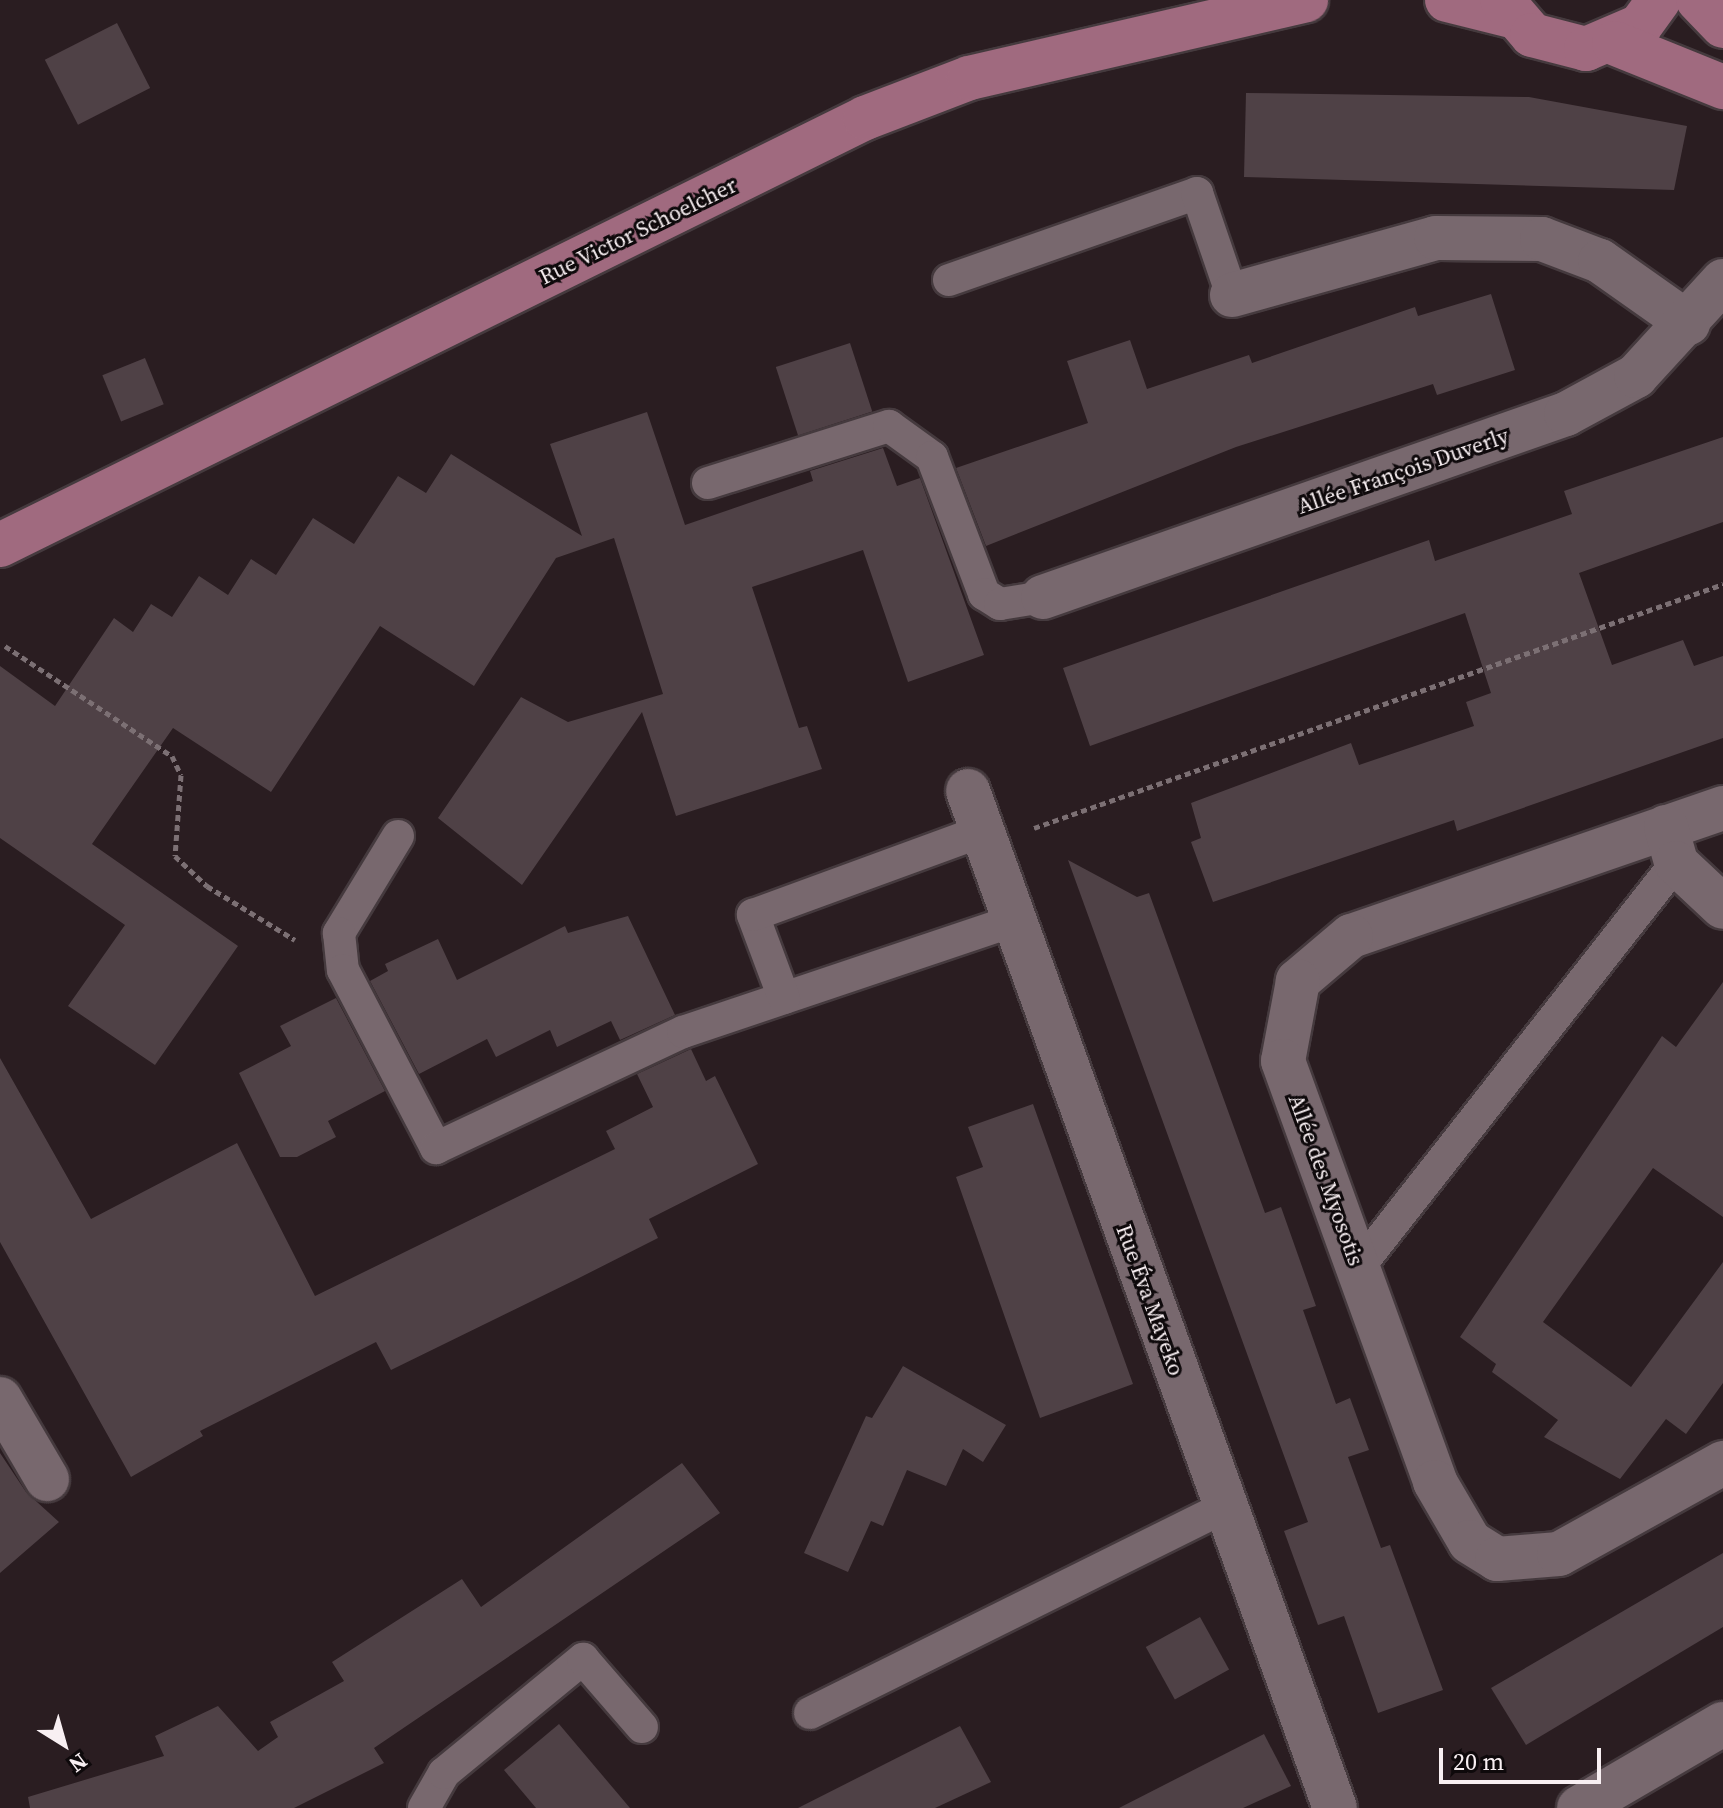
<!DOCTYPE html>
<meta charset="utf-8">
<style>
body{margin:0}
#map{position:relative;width:1723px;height:1808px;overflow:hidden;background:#2a1d21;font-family:"Source Serif 4",serif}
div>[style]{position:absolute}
.building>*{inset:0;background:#4f4146;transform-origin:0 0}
.path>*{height:5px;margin-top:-2.5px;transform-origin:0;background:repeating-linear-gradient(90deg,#7c7074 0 6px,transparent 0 10px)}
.roads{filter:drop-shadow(2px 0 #453a3e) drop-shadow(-2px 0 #453a3e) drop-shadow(0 2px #453a3e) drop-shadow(0 -2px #453a3e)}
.service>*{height:32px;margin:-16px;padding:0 16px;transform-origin:16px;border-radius:16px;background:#78686e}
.minor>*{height:44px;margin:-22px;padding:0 22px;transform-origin:22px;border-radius:22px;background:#78686e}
.primary>*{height:44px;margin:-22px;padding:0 22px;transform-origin:22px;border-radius:22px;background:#a06a7f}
span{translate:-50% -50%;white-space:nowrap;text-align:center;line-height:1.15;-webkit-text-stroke:6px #0e090b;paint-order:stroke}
.street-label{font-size:22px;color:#f8eff2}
.north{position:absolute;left:24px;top:1704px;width:80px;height:80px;-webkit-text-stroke:6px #0e090b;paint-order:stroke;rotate:143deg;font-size:22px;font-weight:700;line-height:32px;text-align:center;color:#f8eff2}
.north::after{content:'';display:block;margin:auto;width:28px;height:36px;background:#f8eff2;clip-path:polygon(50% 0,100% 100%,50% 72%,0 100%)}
.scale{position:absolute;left:1439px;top:1748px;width:162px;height:36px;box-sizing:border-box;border:4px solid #f8eff2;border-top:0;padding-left:10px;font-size:24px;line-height:28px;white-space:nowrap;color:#f8eff2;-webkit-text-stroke:6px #0e090b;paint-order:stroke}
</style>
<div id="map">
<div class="building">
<i style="left:117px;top:23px;width:73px;height:81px;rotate:63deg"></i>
<i style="clip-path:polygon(1246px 93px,1529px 97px,1687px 126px,1674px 190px,1244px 177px)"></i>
<i style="clip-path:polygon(1491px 294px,1515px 370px,1437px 395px,1433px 384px,1236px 447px,986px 546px,956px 468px,1088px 423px,1067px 361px,1130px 340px,1147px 389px,1249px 355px,1252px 363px,1415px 307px,1418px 316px)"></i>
<i style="left:850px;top:343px;width:72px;height:78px;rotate:72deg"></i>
<i style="left:145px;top:358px;width:50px;height:46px;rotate:68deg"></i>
<i style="clip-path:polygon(647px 412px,685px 525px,813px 481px,810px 471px,883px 448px,897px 486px,920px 478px,984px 655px,908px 682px,863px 550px,752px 587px,799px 728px,807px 726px,822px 769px,676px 816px,642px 712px,522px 885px,438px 818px,521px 697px,568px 722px,663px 694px,614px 538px,556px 558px,474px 686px,380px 626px,271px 792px,173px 728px,92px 844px,238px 946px,155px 1065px,68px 1006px,125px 925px,0 838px,0 666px,55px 706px,114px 618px,133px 632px,151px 604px,172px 617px,199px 576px,228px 595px,251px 559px,276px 575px,313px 518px,354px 544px,398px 476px,426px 493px,451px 454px,582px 536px,550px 444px)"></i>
<i style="clip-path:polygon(1723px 437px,1723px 522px,1579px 573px,1612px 665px,1683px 640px,1694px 666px,1723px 656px,1723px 738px,1457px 831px,1454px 820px,1213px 902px,1191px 842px,1201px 838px,1191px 803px,1351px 743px,1359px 765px,1474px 726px,1466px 702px,1491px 693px,1465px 613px,1090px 746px,1063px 668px,1429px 540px,1435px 561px,1572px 514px,1564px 491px)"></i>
<i style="clip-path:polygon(1068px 860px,1137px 897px,1149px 893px,1265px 1213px,1281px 1207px,1316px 1306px,1303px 1310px,1336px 1404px,1350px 1398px,1369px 1450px,1348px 1457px,1381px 1548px,1390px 1545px,1443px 1690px,1378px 1713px,1344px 1616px,1318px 1625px,1284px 1531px,1308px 1522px)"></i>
<i style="clip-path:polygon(628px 916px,675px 1015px,620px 1040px,611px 1021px,557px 1047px,550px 1030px,496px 1057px,487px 1039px,419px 1074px,370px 981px,388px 971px,385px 964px,438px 939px,457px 980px,565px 926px,568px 933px)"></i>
<i style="clip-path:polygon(1723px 982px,1723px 1217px,1653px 1168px,1543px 1322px,1631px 1387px,1723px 1262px,1723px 1383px,1686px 1434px,1666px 1419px,1620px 1479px,1544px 1437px,1558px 1420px,1492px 1372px,1496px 1364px,1460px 1337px,1662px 1036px,1676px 1047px)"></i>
<i style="clip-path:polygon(336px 998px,385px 1091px,328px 1121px,336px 1137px,297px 1157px,280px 1157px,239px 1073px,291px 1046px,280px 1026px)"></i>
<i style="clip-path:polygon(691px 1049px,706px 1081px,715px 1076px,758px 1164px,649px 1219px,658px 1238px,577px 1279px,391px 1370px,376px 1342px,200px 1431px,203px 1436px,131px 1477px,0 1242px,0 1058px,91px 1219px,237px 1143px,315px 1296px,615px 1149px,606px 1131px,653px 1107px,637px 1074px)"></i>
<i style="clip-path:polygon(1033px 1104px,1133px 1384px,1040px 1418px,956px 1177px,983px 1167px,968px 1127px)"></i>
<i style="clip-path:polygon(903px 1366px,1006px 1425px,983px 1462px,963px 1449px,946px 1486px,907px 1470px,883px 1526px,871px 1521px,848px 1572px,804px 1553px,866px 1416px,872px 1418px)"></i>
<i style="clip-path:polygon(0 1453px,26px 1492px,59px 1522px,0 1573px)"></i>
<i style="clip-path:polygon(682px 1463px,720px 1513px,374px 1748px,384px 1763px,294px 1808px,30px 1808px,28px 1797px,164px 1756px,155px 1736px,218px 1706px,258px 1751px,278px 1737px,270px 1722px,344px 1681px,332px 1662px,462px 1579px,481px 1607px)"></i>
<i style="clip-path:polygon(1723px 1553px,1723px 1627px,1526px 1745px,1491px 1688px)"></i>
<i style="left:1200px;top:1617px;width:60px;height:62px;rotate:61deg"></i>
<i style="clip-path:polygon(559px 1724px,630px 1808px,536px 1808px,504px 1770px)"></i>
<i style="clip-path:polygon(960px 1726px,991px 1782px,935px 1808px,798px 1808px)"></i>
<i style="clip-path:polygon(1264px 1734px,1291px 1786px,1243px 1808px,1119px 1808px)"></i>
</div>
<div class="path">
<i style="left:5px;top:646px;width:200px;rotate:33.4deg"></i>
<i style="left:172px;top:756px;width:21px;rotate:65deg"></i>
<i style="left:181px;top:775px;width:81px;rotate:94.2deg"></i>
<i style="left:175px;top:856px;width:44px;rotate:43.2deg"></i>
<i style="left:207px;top:886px;width:103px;rotate:31.5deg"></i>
<i style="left:1034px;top:828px;width:731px;rotate:-19.5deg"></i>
</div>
<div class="roads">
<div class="service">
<i style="left:949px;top:280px;width:263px;rotate:-19.3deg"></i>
<i style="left:1197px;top:193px;width:108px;rotate:71.1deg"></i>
<i style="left:708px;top:483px;width:190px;rotate:-17.5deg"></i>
<i style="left:889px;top:426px;width:53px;rotate:35.8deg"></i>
<i style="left:932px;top:457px;width:147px;rotate:69.2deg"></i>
<i style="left:984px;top:594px;width:19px;rotate:32deg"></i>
<i style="left:1000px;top:604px;width:44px;rotate:-9.2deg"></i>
<i style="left:398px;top:836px;width:114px;rotate:121.3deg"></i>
<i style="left:339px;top:933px;width:37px;rotate:84deg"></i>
<i style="left:343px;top:970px;width:201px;rotate:62.4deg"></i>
<i style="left:436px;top:1148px;width:273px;rotate:-25.2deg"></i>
<i style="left:683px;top:1032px;width:347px;rotate:-18.6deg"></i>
<i style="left:784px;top:998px;width:89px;rotate:-110.5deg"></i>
<i style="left:753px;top:915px;width:244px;rotate:-20.1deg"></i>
<i style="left:1358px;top:1268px;width:515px;rotate:-51.86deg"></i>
<i style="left:810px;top:1713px;width:463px;rotate:-26.4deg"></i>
<i style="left:424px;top:1808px;width:40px;rotate:-60.3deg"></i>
<i style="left:444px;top:1773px;width:180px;rotate:-39.4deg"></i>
<i style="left:583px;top:1659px;width:90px;rotate:49.1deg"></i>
</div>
<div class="minor">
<i style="left:1232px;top:295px;width:212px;rotate:-15.6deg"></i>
<i style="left:1436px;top:238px;width:106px;rotate:0.5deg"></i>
<i style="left:1542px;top:239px;width:62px;rotate:20.8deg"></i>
<i style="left:1600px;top:261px;width:108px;rotate:35.2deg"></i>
<i style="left:1043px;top:597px;width:554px;rotate:-19.29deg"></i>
<i style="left:1566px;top:414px;width:80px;rotate:-28.5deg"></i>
<i style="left:1636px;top:376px;width:129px;rotate:-47.5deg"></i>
<i style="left:968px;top:791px;width:1081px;rotate:70.16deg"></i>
<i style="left:1723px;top:808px;width:393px;rotate:161deg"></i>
<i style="left:1351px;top:936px;width:70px;rotate:139.7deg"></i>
<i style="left:1298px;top:981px;width:81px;rotate:100.6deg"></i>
<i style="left:1283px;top:1061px;width:448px;rotate:70.1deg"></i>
<i style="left:1435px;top:1482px;width:69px;rotate:59.7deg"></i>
<i style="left:1470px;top:1542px;width:32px;rotate:32deg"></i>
<i style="left:1497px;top:1559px;width:62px;rotate:-4.6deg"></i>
<i style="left:1559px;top:1554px;width:188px;rotate:-29deg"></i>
<i style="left:1666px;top:827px;width:37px;rotate:74deg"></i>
<i style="left:1676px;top:863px;width:64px;rotate:43.1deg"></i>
<i style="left:0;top:1399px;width:93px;rotate:59.6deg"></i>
<i style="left:1579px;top:1808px;width:167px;rotate:-30.3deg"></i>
</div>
<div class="primary">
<i style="left:1447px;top:0;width:66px;rotate:14deg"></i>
<i style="left:1502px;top:0;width:46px;rotate:49.4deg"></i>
<i style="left:1532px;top:35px;width:56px;rotate:14.5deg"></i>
<i style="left:1586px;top:49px;width:59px;rotate:-23.1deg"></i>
<i style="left:1640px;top:26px;width:32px;rotate:-54deg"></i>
<i style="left:1698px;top:0;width:36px;rotate:46deg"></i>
<i style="left:1614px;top:43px;width:118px;rotate:22deg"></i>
<i style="left:0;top:545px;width:965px;rotate:-26.27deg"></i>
<i style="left:865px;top:118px;width:111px;rotate:-21deg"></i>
<i style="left:969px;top:78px;width:346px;rotate:-13deg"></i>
</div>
</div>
<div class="street-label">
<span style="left:638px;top:231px;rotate:-26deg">Rue Victor Schoelcher</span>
<span style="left:1403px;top:471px;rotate:-19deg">Allée François Duverly</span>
<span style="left:1326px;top:1180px;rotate:70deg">Allée des Myosotis</span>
<span style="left:1150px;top:1300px;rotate:70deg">Rue Éva Mayeko</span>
</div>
<div class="north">N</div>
<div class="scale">20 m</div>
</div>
